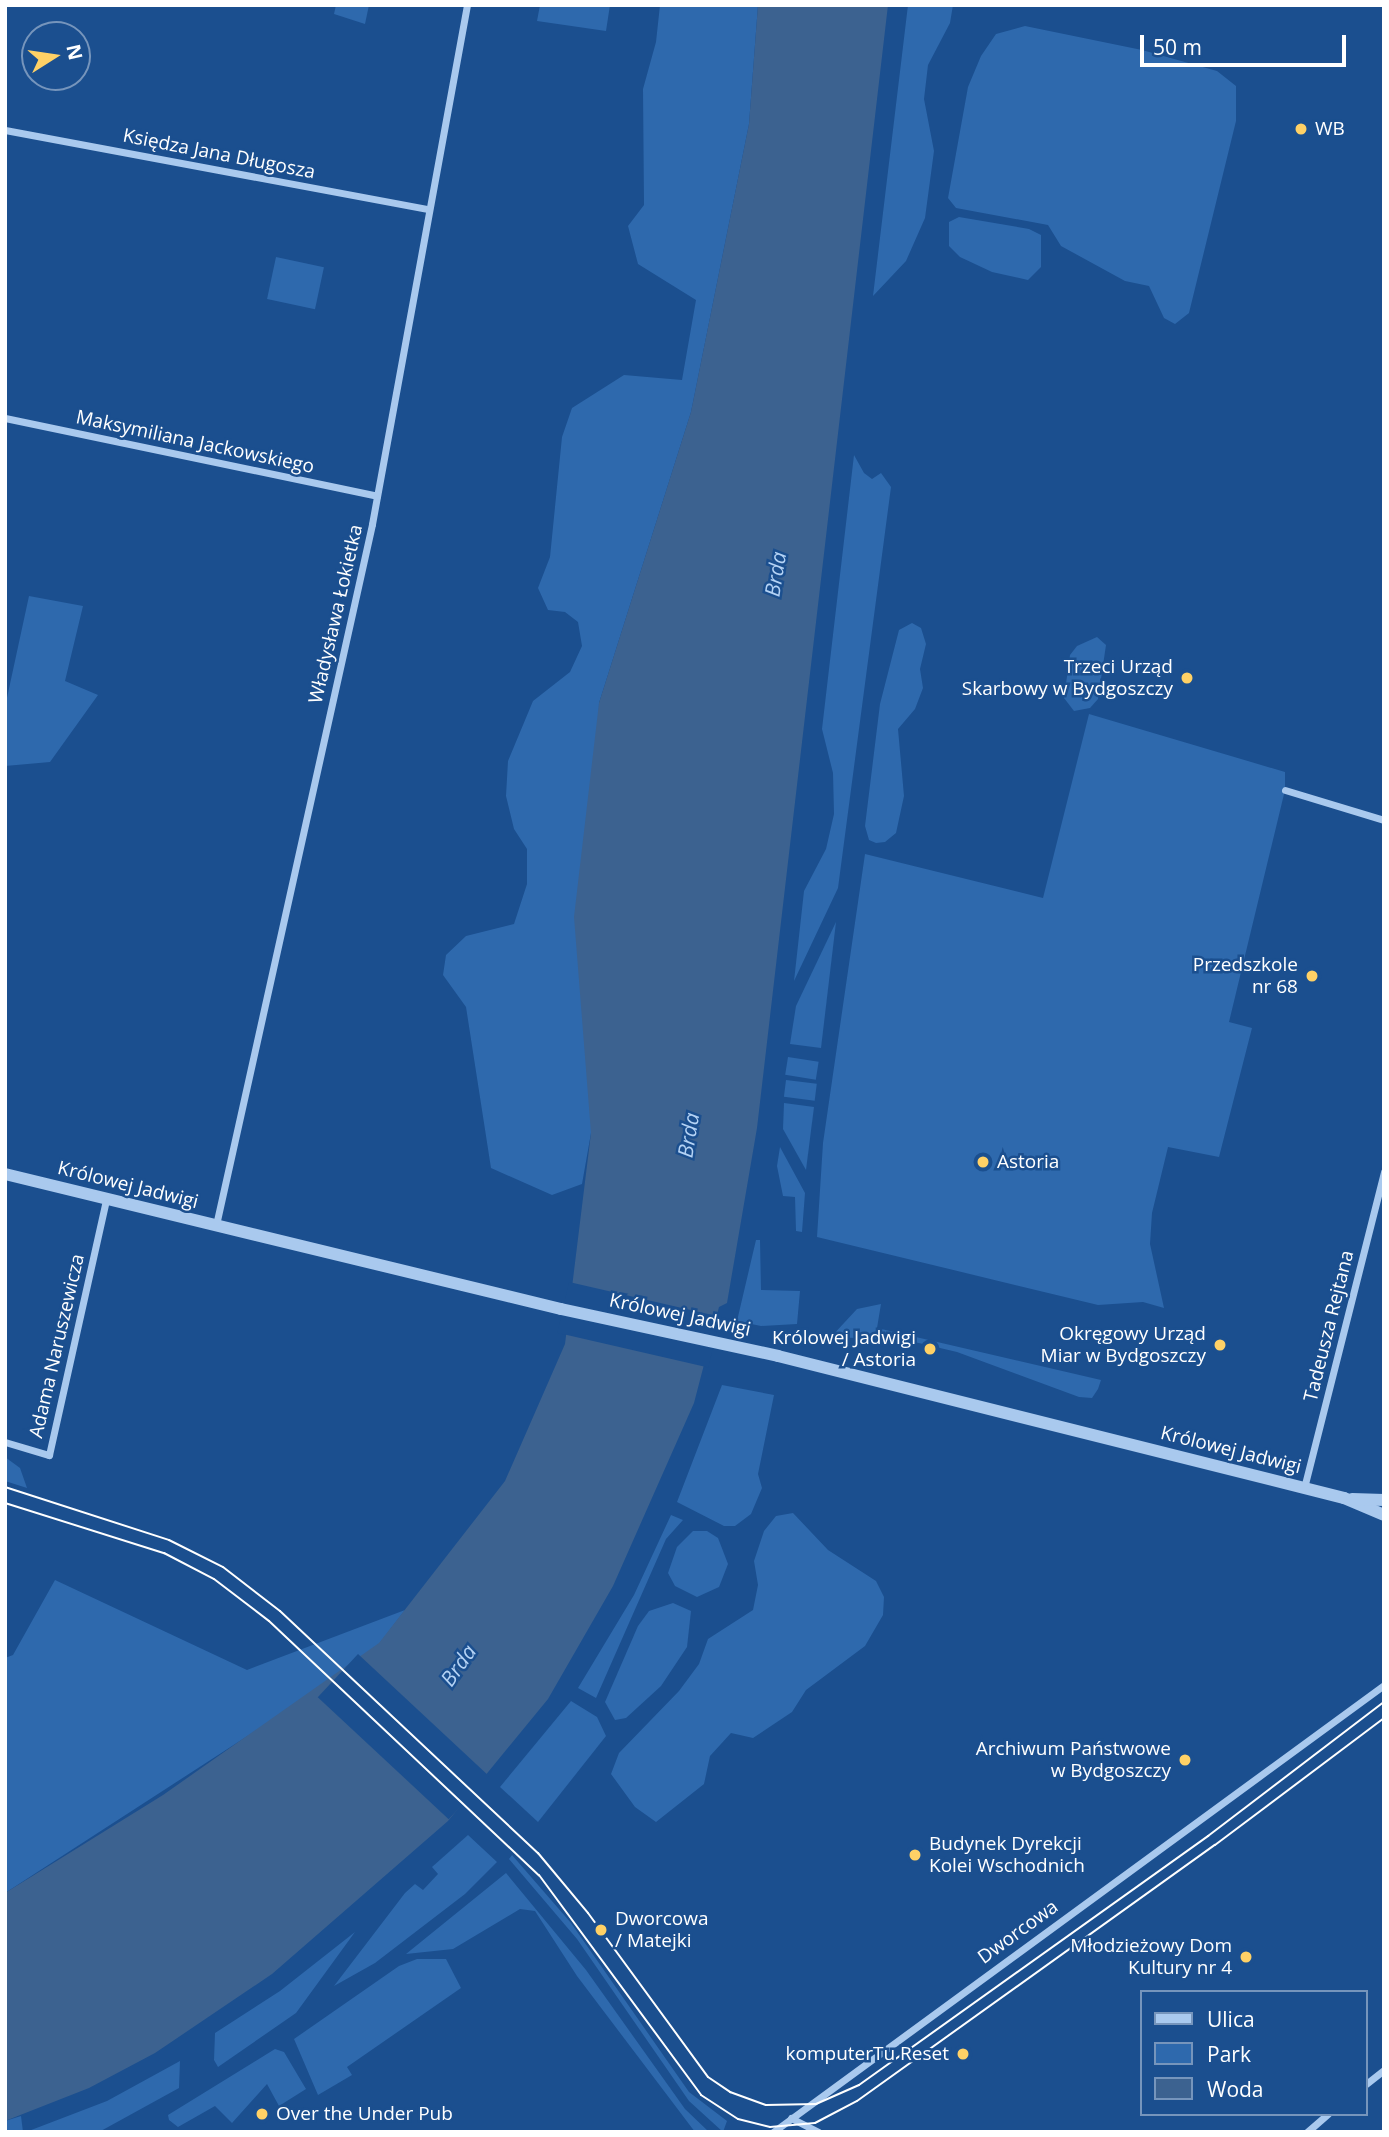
<!DOCTYPE html>
<meta charset="utf-8">
<style>
body{margin:0}
#map{position:relative;width:1389px;height:2137px;overflow:hidden;background:#1b4f8f;font-family:"Open Sans",sans-serif}
div>[style]{position:absolute}
.green>*{inset:0;background:#2e69ad;transform-origin:0 0}
.water>*{inset:0;background:#3c6290}
.pier>*{inset:0;background:#1b4f8f;transform-origin:0 0}
.minor>*{height:7px;margin:-3.5px;padding:0 3.5px;transform-origin:3.5px;border-radius:3.5px;background:#a9c9ee}
.tertiary>*{height:12px;margin:-6px;padding:0 6px;transform-origin:6px;border-radius:6px;background:#a9c9ee}
.tram>*{height:2px;margin:-1px;padding:0 1px;transform-origin:1px;border-radius:1px;background:#fff}
.dots>*{width:19px;height:19px;translate:-50% -50%;box-sizing:border-box;border:4px solid #1b4f8f;border-radius:50%}
span{translate:-50% -50%;white-space:nowrap;text-align:center;line-height:1.15;-webkit-text-stroke:5px #1b4f8f;paint-order:stroke}
.poi-label{font-size:19px;color:#fff}
.left{translate:0 -50%;text-align:left}
.right{translate:-100% -50%;text-align:right}
.street-label{font-size:19px;color:#fff}
.water-label{font-size:21px;color:#b5d3f5;font-style:italic}
.frame{position:absolute;inset:0;border:7px solid #fff;pointer-events:none}
.legend{position:absolute;left:1140px;top:1990px;width:228px;height:126px;box-sizing:border-box;background:#1b4f8f;border:2px solid #7695bc;margin:0;padding:9px 12px;list-style:none;font-size:21px;color:#fff}
.legend li{display:flex;align-items:center;gap:14px;height:35px}
.legend b{width:35px;border:2px solid #7695bc}
.north{position:absolute;left:21px;top:21px;width:70px;height:70px;box-sizing:border-box;background:#1b4f8f;border:2px solid #7695bc;border-radius:50%;rotate:78deg;font-size:19px;font-weight:700;line-height:28px;text-align:center;color:#fff}
.north::after{content:'';display:block;margin:auto;width:24px;height:32px;background:#ffd166;clip-path:polygon(50% 0,100% 100%,50% 72%,0 100%)}
.scale{position:absolute;left:1140px;top:35px;width:206px;height:32px;box-sizing:border-box;border:4px solid #fff;border-top:0;padding-left:9px;font-size:21px;line-height:24px;white-space:nowrap;color:#fff;-webkit-text-stroke:5px #1b4f8f;paint-order:stroke}
</style>
<div id="map">
<div class="green">
<i style="clip-path:polygon(336px 5px,369px 5px,365px 24px,334px 14px)"></i>
<i style="clip-path:polygon(540px 5px,610px 5px,606px 31px,537px 21px)"></i>
<i style="clip-path:polygon(660px 5px,758px 5px,749px 124px,691px 412px,599px 703px,591px 1133px,582px 1184px,552px 1195px,491px 1168px,466px 1007px,443px 975px,446px 955px,466px 936px,514px 924px,527px 884px,527px 849px,514px 829px,506px 796px,508px 761px,533px 701px,570px 672px,582px 646px,578px 622px,565px 612px,548px 610px,538px 588px,550px 557px,562px 437px,572px 408px,624px 375px,682px 380px,696px 300px,638px 264px,628px 226px,644px 205px,643px 89px,656px 42px)"></i>
<i style="clip-path:polygon(908px 5px,953px 5px,950px 23px,928px 65px,924px 99px,934px 151px,925px 218px,906px 261px,873px 296px)"></i>
<i style="clip-path:polygon(1025px 26px,1142px 50px,1217px 71px,1236px 86px,1236px 121px,1189px 313px,1175px 324px,1164px 318px,1149px 286px,1125px 281px,1061px 246px,1048px 225px,956px 208px,948px 198px,968px 87px,981px 56px,996px 34px)"></i>
<i style="clip-path:polygon(959px 217px,1029px 229px,1041px 235px,1041px 267px,1028px 280px,992px 272px,960px 257px,949px 246px,949px 222px)"></i>
<i style="left:276px;top:257px;width:49px;height:43px;rotate:12deg"></i>
<i style="clip-path:polygon(854px 455px,864px 473px,872px 479px,881px 473px,891px 487px,838px 888px,794px 981px,804px 891px,826px 849px,834px 814px,833px 773px,822px 729px)"></i>
<i style="clip-path:polygon(29px 596px,83px 606px,65px 681px,98px 695px,50px 762px,5px 766px,5px 707px)"></i>
<i style="clip-path:polygon(912px 623px,921px 628px,926px 644px,920px 669px,923px 688px,915px 709px,898px 729px,904px 796px,896px 833px,885px 842px,876px 843px,869px 840px,865px 826px,880px 704px,899px 630px)"></i>
<i style="clip-path:polygon(1097px 637px,1106px 645px,1098px 699px,1090px 708px,1074px 711px,1064px 698px,1070px 655px,1077px 646px)"></i>
<i style="clip-path:polygon(1089px 714px,1285px 772px,1285px 790px,1229px 1022px,1252px 1028px,1219px 1157px,1168px 1147px,1152px 1213px,1150px 1244px,1164px 1308px,1143px 1302px,1098px 1305px,817px 1237px,823px 1143px,865px 854px,1043px 898px)"></i>
<i style="clip-path:polygon(836px 922px,821px 1048px,790px 1044px,796px 1006px)"></i>
<i style="left:788px;top:1057px;width:31px;height:18px;rotate:9deg"></i>
<i style="left:786px;top:1080px;width:31px;height:17px;rotate:7deg"></i>
<i style="clip-path:polygon(784px 1103px,814px 1107px,806px 1170px,783px 1129px)"></i>
<i style="clip-path:polygon(780px 1147px,805px 1193px,802px 1232px,796px 1231px,795px 1197px,783px 1196px,777px 1166px)"></i>
<i style="clip-path:polygon(756px 1240px,760px 1240px,761px 1290px,800px 1291px,797px 1324px,761px 1326px,737px 1321px)"></i>
<i style="clip-path:polygon(881px 1304px,877px 1328px,1101px 1380px,1098px 1389px,1092px 1398px,1079px 1397px,957px 1352px,906px 1340px,831px 1337px,857px 1309px)"></i>
<i style="clip-path:polygon(722px 1385px,774px 1395px,758px 1474px,762px 1488px,751px 1514px,735px 1526px,724px 1526px,677px 1502px)"></i>
<i style="clip-path:polygon(5px 1457px,20px 1468px,27px 1488px,5px 1481px)"></i>
<i style="clip-path:polygon(793px 1513px,828px 1550px,876px 1581px,884px 1597px,883px 1615px,865px 1646px,806px 1690px,792px 1712px,753px 1738px,731px 1733px,710px 1756px,704px 1784px,656px 1822px,635px 1807px,611px 1774px,619px 1753px,679px 1691px,699px 1664px,708px 1639px,753px 1610px,758px 1585px,754px 1561px,764px 1531px,776px 1516px)"></i>
<i style="clip-path:polygon(671px 1515px,683px 1520px,666px 1539px,596px 1698px,578px 1688px,634px 1595px)"></i>
<i style="clip-path:polygon(693px 1531px,707px 1531px,718px 1538px,728px 1564px,719px 1587px,697px 1597px,675px 1586px,668px 1573px,677px 1547px)"></i>
<i style="clip-path:polygon(55px 1580px,247px 1670px,405px 1610px,379px 1644px,283px 1713px,5px 1893px,5px 1658px,13px 1655px)"></i>
<i style="clip-path:polygon(673px 1603px,691px 1611px,687px 1647px,661px 1686px,626px 1718px,615px 1720px,605px 1702px,638px 1626px,649px 1611px)"></i>
<i style="clip-path:polygon(571px 1701px,597px 1717px,606px 1736px,538px 1822px,500px 1787px)"></i>
<i style="clip-path:polygon(468px 1835px,497px 1862px,465px 1894px,375px 1963px,334px 1986px,405px 1893px,415px 1884px,423px 1890px,438px 1874px,432px 1867px)"></i>
<i style="clip-path:polygon(512px 1855px,571px 1923px,689px 2092px,727px 2121px,723px 2132px,689px 2101px,577px 1939px,509px 1859px)"></i>
<i style="clip-path:polygon(506px 1873px,586px 1970px,685px 2109px,709px 2132px,695px 2132px,577px 1976px,535px 1911px,520px 1909px,453px 1949px,406px 1954px)"></i>
<i style="clip-path:polygon(355px 1932px,296px 2013px,218px 2067px,214px 2060px,215px 2033px,280px 1991px)"></i>
<i style="clip-path:polygon(417px 1959px,446px 1959px,461px 1988px,347px 2067px,352px 2075px,318px 2095px,294px 2039px,399px 1966px)"></i>
<i style="clip-path:polygon(275px 2049px,284px 2052px,306px 2089px,279px 2106px,267px 2084px,232px 2123px,215px 2106px,178px 2127px,169px 2120px,168px 2115px)"></i>
<i style="clip-path:polygon(180px 2061px,179px 2088px,99px 2132px,26px 2132px,107px 2101px)"></i>
<i style="clip-path:polygon(21px 2116px,23px 2132px,5px 2132px,5px 2121px)"></i>
</div>
<div class="water">
<i style="clip-path:polygon(758px 5px,888px 5px,757px 1128px,727px 1303px,719px 1307px,694px 1403px,613px 1586px,548px 1699px,448px 1821px,272px 1974px,155px 2053px,89px 2088px,5px 2121px,5px 1893px,163px 1795px,379px 1643px,505px 1481px,565px 1344px,591px 1133px,574px 917px,599px 703px,691px 412px,749px 124px)"></i>
</div>
<div class="pier">
<i style="left:569px;top:1282px;width:155px;height:52px;rotate:13deg"></i>
<i style="left:358px;top:1654px;width:179px;height:59px;rotate:43deg"></i>
</div>
<div class="minor">
<i style="left:5px;top:130px;width:429px;rotate:10.6deg"></i>
<i style="left:5px;top:418px;width:380px;rotate:11.8deg"></i>
<i style="left:1285px;top:790px;width:103px;rotate:16.9deg"></i>
<i style="left:216px;top:1225px;width:718px;rotate:-77.45deg"></i>
<i style="left:372px;top:524px;width:528px;rotate:-79.63deg"></i>
<i style="left:5px;top:1442px;width:46px;rotate:16.5deg"></i>
<i style="left:49px;top:1455px;width:261px;rotate:-77.4deg"></i>
<i style="left:1304px;top:1488px;width:327px;rotate:-75.8deg"></i>
<i style="left:1366px;top:2084px;width:23px;rotate:-38deg"></i>
<i style="left:791px;top:2118px;width:31px;rotate:27deg"></i>
<i style="left:773px;top:2132px;width:757px;rotate:-36.19deg"></i>
<i style="left:1307px;top:2132px;width:28px;rotate:-41deg"></i>
</div>
<div class="tertiary">
<i style="left:5px;top:1174px;width:572px;rotate:13.65deg"></i>
<i style="left:561px;top:1309px;width:222px;rotate:12.2deg"></i>
<i style="left:778px;top:1356px;width:584px;rotate:14.08deg"></i>
<i style="left:1344px;top:1498px;width:43px;rotate:23deg"></i>
<i style="left:1352px;top:1499px;width:32px;rotate:2deg"></i>
</div>
<div class="tram">
<i style="left:5px;top:1487px;width:172px;rotate:17.9deg"></i>
<i style="left:169px;top:1540px;width:60px;rotate:26.6deg"></i>
<i style="left:223px;top:1567px;width:72px;rotate:37.7deg"></i>
<i style="left:280px;top:1611px;width:354px;rotate:43.2deg"></i>
<i style="left:538px;top:1853px;width:78px;rotate:50.2deg"></i>
<i style="left:588px;top:1913px;width:203px;rotate:53.8deg"></i>
<i style="left:708px;top:2077px;width:27px;rotate:34deg"></i>
<i style="left:730px;top:2092px;width:38px;rotate:20deg"></i>
<i style="left:766px;top:2105px;width:50px;rotate:-1.1deg"></i>
<i style="left:816px;top:2104px;width:47px;rotate:-23.8deg"></i>
<i style="left:859px;top:2085px;width:429px;rotate:-35.5deg"></i>
<i style="left:1208px;top:1836px;width:221px;rotate:-37.3deg"></i>
<i style="left:5px;top:1503px;width:167px;rotate:17.5deg"></i>
<i style="left:164px;top:1553px;width:56px;rotate:27.5deg"></i>
<i style="left:214px;top:1579px;width:69px;rotate:37.4deg"></i>
<i style="left:269px;top:1621px;width:371px;rotate:43.3deg"></i>
<i style="left:539px;top:1875px;width:273px;rotate:53.6deg"></i>
<i style="left:701px;top:2095px;width:44px;rotate:33deg"></i>
<i style="left:738px;top:2119px;width:33px;rotate:14deg"></i>
<i style="left:770px;top:2127px;width:45px;rotate:-5.1deg"></i>
<i style="left:815px;top:2123px;width:47px;rotate:-27.6deg"></i>
<i style="left:857px;top:2101px;width:440px;rotate:-35.6deg"></i>
<i style="left:1215px;top:1845px;width:211px;rotate:-36.9deg"></i>
</div>
<div class="dots">
<i style="left:1301px;top:129px;background:#ffd166"></i>
<i style="left:1187px;top:678px;background:#ffd166"></i>
<i style="left:1312px;top:976px;background:#ffd166"></i>
<i style="left:983px;top:1162px;background:#ffd166"></i>
<i style="left:1220px;top:1345px;background:#ffd166"></i>
<i style="left:930px;top:1349px;background:#ffd166"></i>
<i style="left:1185px;top:1760px;background:#ffd166"></i>
<i style="left:915px;top:1855px;background:#ffd166"></i>
<i style="left:601px;top:1930px;background:#ffd166"></i>
<i style="left:1246px;top:1957px;background:#ffd166"></i>
<i style="left:963px;top:2054px;background:#ffd166"></i>
<i style="left:262px;top:2114px;background:#ffd166"></i>
</div>
<div class="poi-label">
<span class="left" style="left:1315px;top:129px">WB</span>
<span class="right" style="left:1173px;top:678px">Trzeci Urząd<br>Skarbowy w Bydgoszczy</span>
<span class="right" style="left:1298px;top:976px">Przedszkole<br>nr 68</span>
<span class="left" style="left:997px;top:1162px">Astoria</span>
<span class="right" style="left:1206px;top:1345px">Okręgowy Urząd<br>Miar w Bydgoszczy</span>
<span class="right" style="left:916px;top:1349px">Królowej Jadwigi<br>/ Astoria</span>
<span class="right" style="left:1171px;top:1760px">Archiwum Państwowe<br>w Bydgoszczy</span>
<span class="left" style="left:929px;top:1855px">Budynek Dyrekcji<br>Kolei Wschodnich</span>
<span class="left" style="left:615px;top:1930px">Dworcowa<br>/ Matejki</span>
<span class="right" style="left:1232px;top:1957px">Młodzieżowy Dom<br>Kultury nr 4</span>
<span class="right" style="left:949px;top:2054px">komputerTu Reset</span>
<span class="left" style="left:276px;top:2114px">Over the Under Pub</span>
</div>
<div class="street-label">
<span style="left:219px;top:154px;rotate:11deg">Księdza Jana Długosza</span>
<span style="left:195px;top:442px;rotate:12deg">Maksymiliana Jackowskiego</span>
<span style="left:336px;top:614px;rotate:-77deg">Władysława Łokietka</span>
<span style="left:128px;top:1185px;rotate:14deg">Królowej Jadwigi</span>
<span style="left:680px;top:1315px;rotate:12deg">Królowej Jadwigi</span>
<span style="left:1329px;top:1326px;rotate:-76deg">Tadeusza Rejtana</span>
<span style="left:57px;top:1346px;rotate:-77deg">Adama Naruszewicza</span>
<span style="left:1231px;top:1450px;rotate:14deg">Królowej Jadwigi</span>
<span style="left:1018px;top:1932px;rotate:-36deg">Dworcowa</span>
</div>
<div class="water-label">
<span style="left:775px;top:574px;rotate:-81deg">Brda</span>
<span style="left:688px;top:1135px;rotate:-81deg">Brda</span>
<span style="left:458px;top:1665px;rotate:-55deg">Brda</span>
</div>
<div class="frame"></div>
<ul class="legend">
<li><b style="height:9px;background:#a9c9ee"></b>Ulica</li>
<li><b style="height:19px;background:#2e69ad"></b>Park</li>
<li><b style="height:19px;background:#3c6290"></b>Woda</li>
</ul>
<div class="north">N</div>
<div class="scale">50 m</div>
</div>
